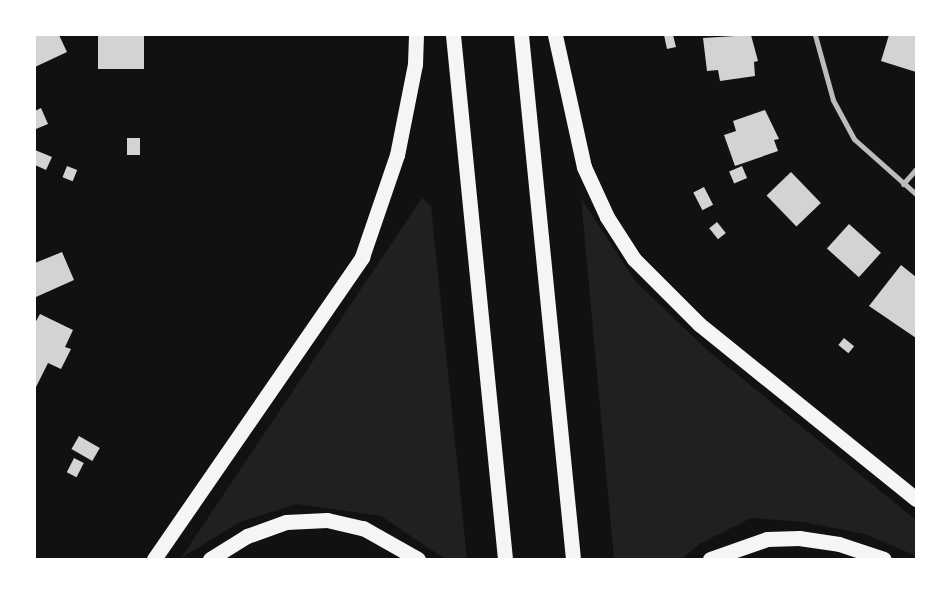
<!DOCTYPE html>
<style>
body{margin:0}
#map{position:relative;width:951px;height:594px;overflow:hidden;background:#111;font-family:Georgia,serif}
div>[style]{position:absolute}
.green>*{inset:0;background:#202020}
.building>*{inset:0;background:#d3d3d3;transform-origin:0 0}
.minor>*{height:5px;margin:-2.5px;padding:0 2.5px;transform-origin:2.5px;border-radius:2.5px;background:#bcbcbc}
.motorway>*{height:15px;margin:-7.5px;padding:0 7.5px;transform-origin:7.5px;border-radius:7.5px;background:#f5f5f5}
span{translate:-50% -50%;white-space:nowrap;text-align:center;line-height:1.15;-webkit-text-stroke:4.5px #fff;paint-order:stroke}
.frame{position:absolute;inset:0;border:36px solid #fff;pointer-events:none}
</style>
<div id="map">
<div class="green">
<i style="clip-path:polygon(422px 198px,431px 206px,467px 559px,445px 559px,381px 516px,297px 504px,240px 522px,181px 558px)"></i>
<i style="clip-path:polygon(581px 198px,635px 281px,706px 349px,916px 520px,916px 556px,865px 534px,803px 522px,751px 518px,699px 544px,682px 559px,614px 559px)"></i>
</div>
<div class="building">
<i style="clip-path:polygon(35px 35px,59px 35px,67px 52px,35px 67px)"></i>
<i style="left:98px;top:35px;width:46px;height:34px"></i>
<i style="clip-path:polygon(664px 35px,673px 35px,676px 47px,667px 49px)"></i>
<i style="clip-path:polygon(751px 35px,758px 61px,754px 62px,755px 76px,720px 81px,718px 70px,707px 71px,703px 38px)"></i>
<i style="clip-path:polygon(889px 35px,916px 35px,916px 72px,881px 61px)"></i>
<i style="clip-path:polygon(41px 108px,48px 124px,36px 129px,35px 111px)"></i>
<i style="clip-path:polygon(765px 110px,779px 139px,774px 140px,778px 151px,735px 166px,724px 135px,736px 131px,733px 121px)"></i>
<i style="left:127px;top:138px;width:13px;height:17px"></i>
<i style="clip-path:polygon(35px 150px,52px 157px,46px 170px,35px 165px)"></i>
<i style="left:67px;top:166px;width:11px;height:12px;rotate:22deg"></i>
<i style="left:742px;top:166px;width:13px;height:14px;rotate:67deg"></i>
<i style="left:791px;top:172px;width:43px;height:34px;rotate:46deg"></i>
<i style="left:704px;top:187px;width:20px;height:12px;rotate:63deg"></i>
<i style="left:717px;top:222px;width:14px;height:10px;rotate:51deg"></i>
<i style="left:849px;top:224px;width:43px;height:33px;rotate:42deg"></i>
<i style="clip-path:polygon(62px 252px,74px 280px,36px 297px,35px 263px)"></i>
<i style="clip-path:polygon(901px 265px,916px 277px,916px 338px,869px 306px)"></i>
<i style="clip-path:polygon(40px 314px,73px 330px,65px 347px,71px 349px,61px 369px,48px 363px,35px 389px,35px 323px)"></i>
<i style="left:844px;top:338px;width:13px;height:9px;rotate:39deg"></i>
<i style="left:79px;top:436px;width:24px;height:15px;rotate:30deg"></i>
<i style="left:74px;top:458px;width:11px;height:16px;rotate:27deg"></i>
</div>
<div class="minor">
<i style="left:815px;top:35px;width:67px;rotate:74.5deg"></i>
<i style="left:833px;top:100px;width:44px;rotate:61.7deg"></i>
<i style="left:854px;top:139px;width:83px;rotate:41.6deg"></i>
<i style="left:903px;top:184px;width:20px;rotate:-49deg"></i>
</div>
<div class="motorway">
<i style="left:453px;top:35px;width:527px;rotate:84.33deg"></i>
<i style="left:521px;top:35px;width:527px;rotate:84.33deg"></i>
<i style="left:555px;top:35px;width:135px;rotate:77.6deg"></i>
<i style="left:584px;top:167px;width:55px;rotate:65.3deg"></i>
<i style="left:607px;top:217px;width:50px;rotate:57.3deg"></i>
<i style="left:634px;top:259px;width:92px;rotate:45deg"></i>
<i style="left:699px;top:324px;width:279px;rotate:38.9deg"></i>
<i style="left:154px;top:559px;width:367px;rotate:-55.4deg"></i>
<i style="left:362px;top:257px;width:108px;rotate:-71.1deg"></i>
<i style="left:397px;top:155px;width:93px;rotate:-78.8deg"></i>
<i style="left:415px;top:64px;width:29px;rotate:-88deg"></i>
<i style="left:210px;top:559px;width:44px;rotate:-31.9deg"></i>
<i style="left:247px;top:536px;width:41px;rotate:-19.7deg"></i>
<i style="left:286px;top:522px;width:41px;rotate:-2.8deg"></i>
<i style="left:327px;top:520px;width:37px;rotate:13deg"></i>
<i style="left:363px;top:528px;width:63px;rotate:29.4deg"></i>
<i style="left:710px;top:559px;width:60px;rotate:-19.3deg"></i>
<i style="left:767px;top:539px;width:32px;rotate:-2deg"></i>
<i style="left:799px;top:538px;width:40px;rotate:8.5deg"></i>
<i style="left:839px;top:544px;width:47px;rotate:18.4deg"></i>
</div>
<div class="frame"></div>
</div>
